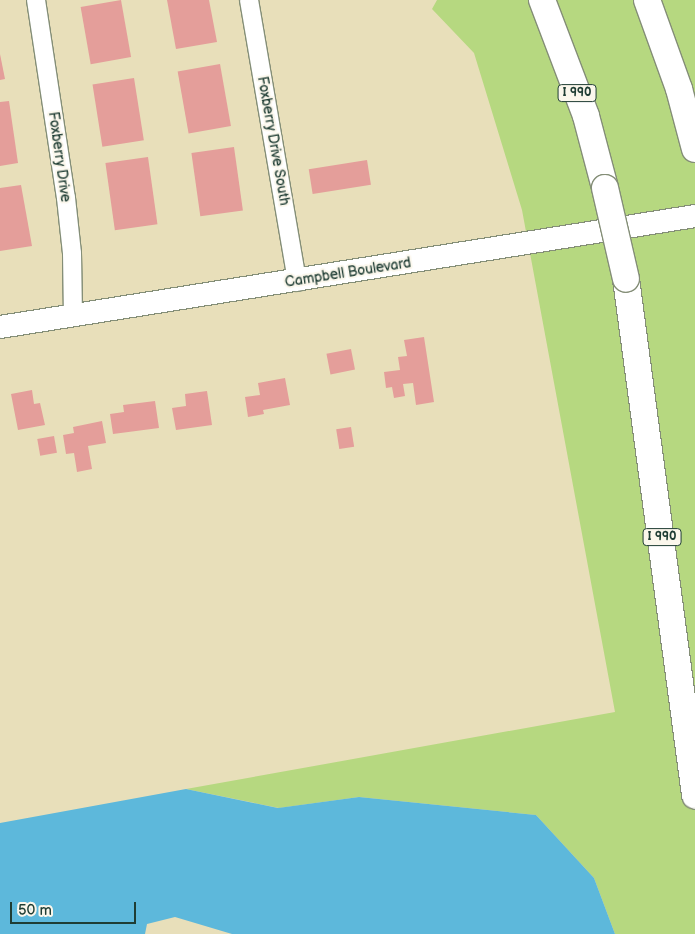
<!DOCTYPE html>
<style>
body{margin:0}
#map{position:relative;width:695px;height:934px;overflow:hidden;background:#e8dfba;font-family:"Balsamiq Sans",sans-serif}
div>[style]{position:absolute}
.green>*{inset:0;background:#b6d880}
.water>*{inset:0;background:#5db8db}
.building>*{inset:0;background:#e49e9a;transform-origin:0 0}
.roads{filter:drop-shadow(1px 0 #848e77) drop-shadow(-1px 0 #848e77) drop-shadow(0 1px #848e77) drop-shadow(0 -1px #848e77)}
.minor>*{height:18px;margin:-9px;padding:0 9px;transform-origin:9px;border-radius:9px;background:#fff}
.major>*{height:22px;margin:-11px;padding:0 11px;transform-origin:11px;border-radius:11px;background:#fff}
.highway>*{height:26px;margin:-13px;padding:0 13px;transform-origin:13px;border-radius:13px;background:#fff}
.bridges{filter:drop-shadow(1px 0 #848e77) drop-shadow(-1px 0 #848e77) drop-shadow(0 1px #848e77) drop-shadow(0 -1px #848e77)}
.highway-bridge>*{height:26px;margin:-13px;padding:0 13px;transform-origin:13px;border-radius:13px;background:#fff}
span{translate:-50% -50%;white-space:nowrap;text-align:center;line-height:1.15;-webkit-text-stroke:4px #fbf7ec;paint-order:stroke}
.shield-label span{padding:1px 4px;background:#fbf7ec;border:1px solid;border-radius:4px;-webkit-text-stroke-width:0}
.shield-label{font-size:12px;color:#1f3d34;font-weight:700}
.street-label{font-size:14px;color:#1f3d34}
.scale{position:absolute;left:10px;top:902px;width:126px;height:22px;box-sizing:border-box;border:2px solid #1f3d34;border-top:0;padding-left:6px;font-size:15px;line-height:18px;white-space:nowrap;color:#1f3d34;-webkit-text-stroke:4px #fbf7ec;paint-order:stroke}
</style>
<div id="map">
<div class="green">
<i style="clip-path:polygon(437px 0,695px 0,695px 934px,615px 934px,594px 878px,536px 815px,359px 797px,279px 808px,186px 789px,615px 712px,522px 210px,474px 53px,432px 9px)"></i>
</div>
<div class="water">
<i style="clip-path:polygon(186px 789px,278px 808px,359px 797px,536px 815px,594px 878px,615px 934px,232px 934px,175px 917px,147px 924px,145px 934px,0 934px,0 823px)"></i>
</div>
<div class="building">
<i style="left:121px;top:0;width:58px;height:41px;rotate:80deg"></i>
<i style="clip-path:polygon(167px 0,209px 0,217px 42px,176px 49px)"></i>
<i style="clip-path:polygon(0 54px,5px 79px,0 80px)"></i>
<i style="left:220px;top:64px;width:63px;height:43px;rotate:80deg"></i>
<i style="left:134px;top:78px;width:63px;height:42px;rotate:81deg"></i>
<i style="clip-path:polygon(9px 101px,18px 163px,0 166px,0 102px)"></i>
<i style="left:234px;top:147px;width:64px;height:43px;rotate:82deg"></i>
<i style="left:148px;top:157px;width:68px;height:43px;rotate:82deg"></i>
<i style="left:367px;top:160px;width:25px;height:59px;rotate:81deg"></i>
<i style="clip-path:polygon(21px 185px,32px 246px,0 251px,0 188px)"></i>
<i style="clip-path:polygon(424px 337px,434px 402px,416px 405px,413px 383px,403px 384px,405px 396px,394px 398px,392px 387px,386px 388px,384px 372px,400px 370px,398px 357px,407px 356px,404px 340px)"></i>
<i style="left:351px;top:349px;width:21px;height:25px;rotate:79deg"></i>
<i style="clip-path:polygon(285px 378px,290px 405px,263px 410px,264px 414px,248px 417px,245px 397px,260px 395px,258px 383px)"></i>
<i style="clip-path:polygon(32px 390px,34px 404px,40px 403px,45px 425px,18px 430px,11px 394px)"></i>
<i style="clip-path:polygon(207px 391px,212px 425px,176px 430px,172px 408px,186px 406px,185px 394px)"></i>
<i style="clip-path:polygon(155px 401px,159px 428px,113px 434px,110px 414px,124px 412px,123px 405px)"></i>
<i style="clip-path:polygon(102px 421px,106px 443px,88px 446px,92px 469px,77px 472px,74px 453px,66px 454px,63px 435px,74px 433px,73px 427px)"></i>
<i style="left:351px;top:427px;width:20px;height:15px;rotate:81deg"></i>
<i style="left:54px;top:436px;width:17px;height:17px;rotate:80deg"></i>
</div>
<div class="roads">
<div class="minor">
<i style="left:36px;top:0;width:200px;rotate:81.4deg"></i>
<i style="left:66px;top:198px;width:55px;rotate:83.8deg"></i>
<i style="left:72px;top:253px;width:62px;rotate:89.1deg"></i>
<i style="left:249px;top:0;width:286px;rotate:80.3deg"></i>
</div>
<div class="major">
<i style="left:0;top:327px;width:704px;rotate:-9.07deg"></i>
</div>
<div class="highway">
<i style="left:542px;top:0;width:124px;rotate:69.2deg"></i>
<i style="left:586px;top:116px;width:74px;rotate:75.2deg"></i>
<i style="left:647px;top:0;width:95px;rotate:70.2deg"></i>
<i style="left:679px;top:89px;width:62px;rotate:75.1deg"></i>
<i style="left:626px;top:279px;width:521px;rotate:82.38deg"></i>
</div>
</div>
<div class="bridges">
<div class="highway-bridge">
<i style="left:605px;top:188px;width:93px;rotate:77deg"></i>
</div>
</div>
<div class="shield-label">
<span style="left:577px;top:93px">I 990</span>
<span style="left:662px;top:537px">I 990</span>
</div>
<div class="street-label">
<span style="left:273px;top:141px;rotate:80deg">Foxberry Drive South</span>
<span style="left:59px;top:157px;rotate:82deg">Foxberry Drive</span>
<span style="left:348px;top:273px;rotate:-9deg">Campbell Boulevard</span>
</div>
<div class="scale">50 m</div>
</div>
